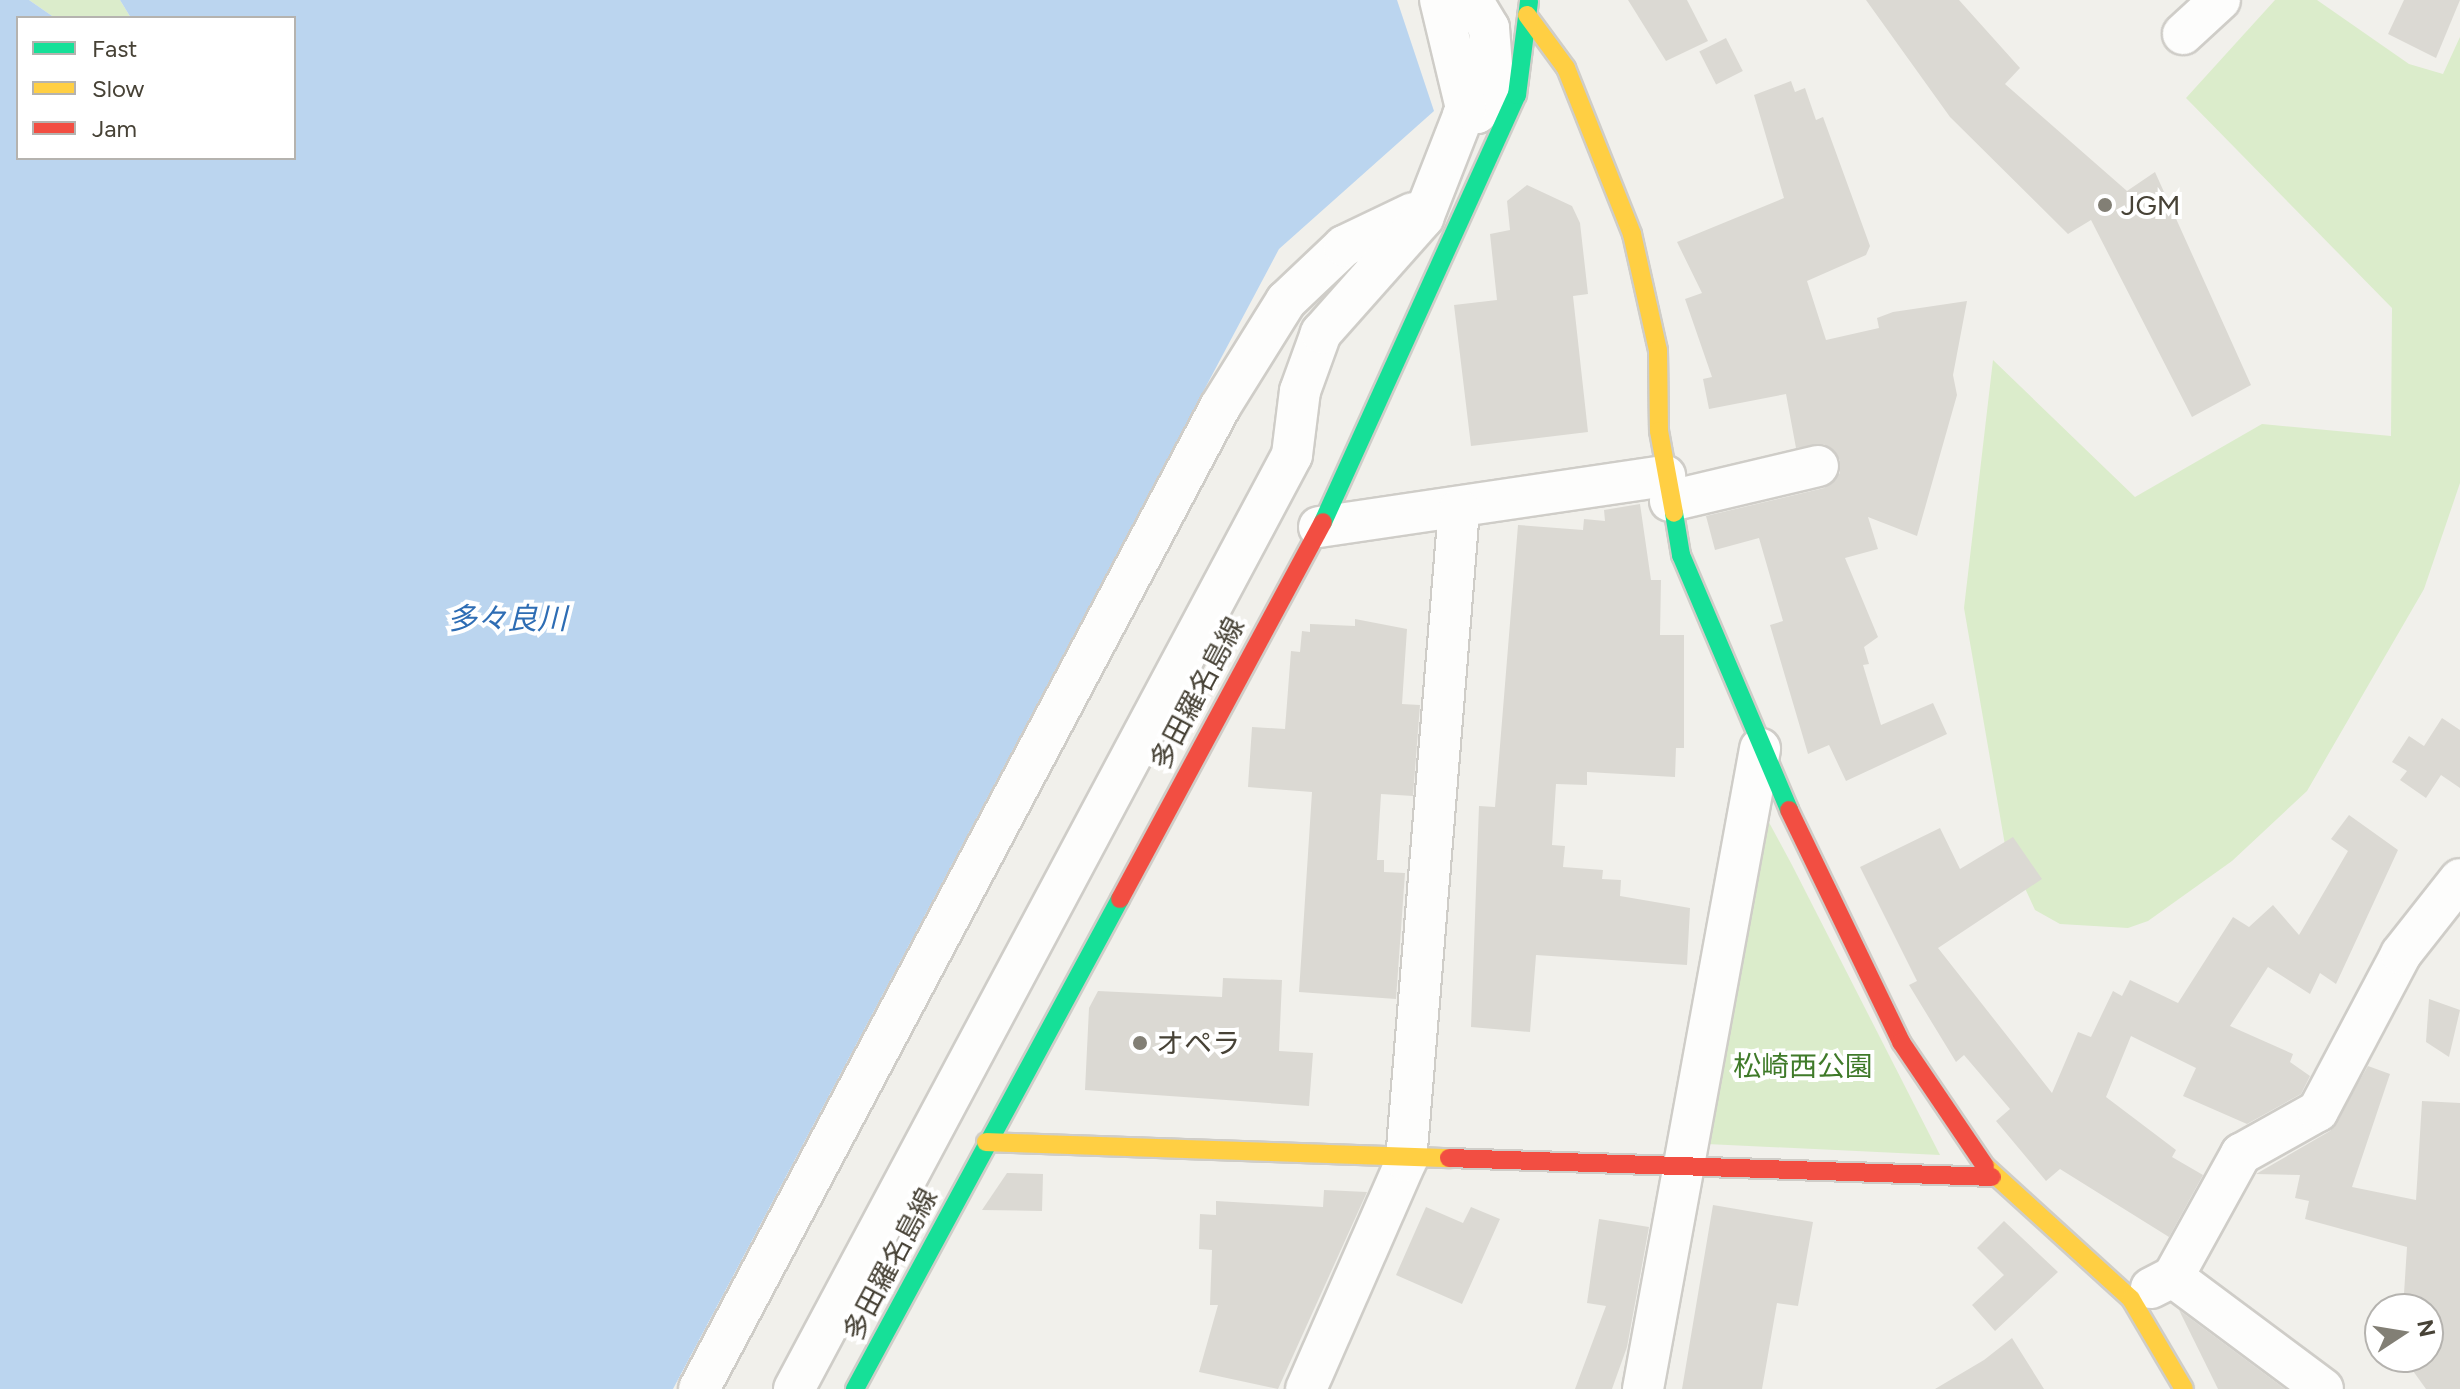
<!DOCTYPE html>
<meta charset="utf-8">
<style>
body{margin:0}
#map{position:relative;width:2460px;height:1389px;overflow:hidden;background:#f1f0eb;font-family:Figtree,"Noto Sans JP",sans-serif}
div>[style]{position:absolute}
.green>*{inset:0;background:#dbeccb}
.water>*{inset:0;background:#bbd5ef}
.building>*{inset:0;background:#dbd9d3;transform-origin:0 0}
.roads{filter:drop-shadow(2px 0 #cfcdc8) drop-shadow(-2px 0 #cfcdc8) drop-shadow(0 2px #cfcdc8) drop-shadow(0 -2px #cfcdc8)}
.street>*{height:40px;margin:-20px;padding:0 20px;transform-origin:20px;border-radius:20px;background:#fdfdfc}
.fast>*{height:18px;margin:-9px;padding:0 9px;transform-origin:9px;border-radius:9px;background:#16e098}
.slow>*{height:18px;margin:-9px;padding:0 9px;transform-origin:9px;border-radius:9px;background:#ffcf43}
.jam>*{height:18px;margin:-9px;padding:0 9px;transform-origin:9px;border-radius:9px;background:#f24e42}
.dots>*{width:22px;height:22px;translate:-50% -50%;box-sizing:border-box;border:4px solid #fff;border-radius:50%}
span{translate:-50% -50%;white-space:nowrap;text-align:center;line-height:1.15;-webkit-text-stroke:8px #fff;paint-order:stroke}
.poi-label{font-size:28px;color:#474236}
.left{translate:0 -50%;text-align:left}
.street-label{font-size:28px;color:#474236}
.park-label{font-size:28px;color:#3f7a29}
.water-label{font-size:30px;color:#2e6db4;font-style:italic}
.legend{position:absolute;left:16px;top:16px;width:280px;height:144px;box-sizing:border-box;background:#fff;border:2px solid #b5b3af;margin:0;padding:10px 14px;list-style:none;font-size:24px;color:#474236}
.legend li{display:flex;align-items:center;gap:16px;height:40px}
.legend b{width:40px;border:2px solid #b5b3af}
.north{position:absolute;left:2364px;top:1293px;width:80px;height:80px;box-sizing:border-box;background:#fff;border:2px solid #b5b3af;border-radius:50%;rotate:78deg;font-size:22px;font-weight:700;line-height:32px;text-align:center;color:#474236}
.north::after{content:'';display:block;margin:auto;width:28px;height:36px;background:#827f75;clip-path:polygon(50% 0,100% 100%,50% 72%,0 100%)}
</style>
<div id="map">
<div class="green">
<i style="clip-path:polygon(29px 0,120px 0,131px 18px,55px 18px)"></i>
<i style="clip-path:polygon(2275px 0,2317px 0,2409px 64px,2443px 74px,2460px 37px,2460px 483px,2424px 589px,2307px 791px,2232px 861px,2148px 921px,2128px 928px,2060px 924px,2035px 910px,2005px 845px,1964px 608px,1993px 360px,2135px 497px,2262px 424px,2391px 436px,2392px 308px,2186px 98px)"></i>
<i style="clip-path:polygon(1765px 815px,1792px 865px,1940px 1155px,1707px 1144px)"></i>
</div>
<div class="water">
<i style="clip-path:polygon(0 0,29px 0,55px 18px,18px 18px,18px 158px,294px 158px,294px 18px,131px 18px,120px 0,1397px 0,1434px 111px,1279px 249px,673px 1389px,0 1389px)"></i>
</div>
<div class="building">
<i style="clip-path:polygon(1628px 0,1687px 0,1708px 41px,1666px 61px)"></i>
<i style="clip-path:polygon(1866px 0,1959px 0,2020px 68px,2005px 84px,2127px 191px,2155px 172px,2251px 385px,2192px 417px,2091px 220px,2068px 234px,1950px 117px)"></i>
<i style="clip-path:polygon(2404px 0,2460px 0,2436px 58px,2388px 34px)"></i>
<i style="left:1726px;top:38px;width:37px;height:30px;rotate:63deg"></i>
<i style="clip-path:polygon(1791px 81px,1795px 92px,1805px 88px,1816px 120px,1823px 117px,1870px 246px,1866px 255px,1807px 281px,1826px 340px,1879px 328px,1877px 318px,1893px 312px,1967px 301px,1953px 375px,1957px 395px,1917px 536px,1868px 517px,1878px 549px,1845px 558px,1878px 637px,1864px 647px,1869px 664px,1863px 665px,1881px 725px,1933px 703px,1947px 734px,1846px 781px,1829px 745px,1808px 754px,1770px 625px,1783px 621px,1759px 538px,1715px 550px,1706px 516px,1824px 488px,1840px 473px,1840px 460px,1824px 444px,1796px 448px,1786px 394px,1709px 409px,1703px 379px,1712px 377px,1685px 299px,1702px 293px,1677px 242px,1784px 198px,1754px 95px)"></i>
<i style="clip-path:polygon(1527px 185px,1572px 206px,1580px 223px,1588px 294px,1573px 296px,1588px 432px,1471px 446px,1454px 305px,1497px 300px,1490px 234px,1510px 230px,1507px 201px)"></i>
<i style="clip-path:polygon(1640px 504px,1651px 580px,1661px 580px,1660px 635px,1684px 635px,1684px 748px,1676px 748px,1675px 777px,1587px 772px,1587px 785px,1556px 784px,1552px 845px,1565px 846px,1563px 867px,1603px 870px,1602px 879px,1621px 880px,1620px 896px,1690px 908px,1687px 965px,1536px 955px,1530px 1032px,1471px 1027px,1479px 806px,1495px 807px,1518px 525px,1583px 530px,1584px 519px,1605px 521px,1604px 510px)"></i>
<i style="clip-path:polygon(1355px 619px,1407px 629px,1402px 704px,1420px 705px,1413px 796px,1381px 794px,1377px 860px,1384px 860px,1384px 872px,1405px 873px,1396px 999px,1299px 992px,1312px 792px,1248px 787px,1252px 727px,1285px 729px,1291px 651px,1300px 652px,1302px 631px,1310px 632px,1310px 624px,1355px 626px)"></i>
<i style="clip-path:polygon(2442px 718px,2460px 730px,2460px 788px,2441px 775px,2426px 798px,2400px 780px,2407px 771px,2392px 762px,2409px 736px,2424px 746px)"></i>
<i style="clip-path:polygon(2349px 815px,2398px 850px,2336px 984px,2320px 973px,2310px 994px,2268px 967px,2230px 1026px,2293px 1054px,2290px 1062px,2310px 1076px,2301px 1094px,2247px 1124px,2183px 1096px,2196px 1068px,2131px 1036px,2106px 1097px,2176px 1150px,2172px 1157px,2203px 1175px,2169px 1237px,2060px 1169px,2046px 1181px,1996px 1121px,2010px 1109px,1964px 1055px,1956px 1062px,1909px 985px,1917px 981px,1860px 867px,1940px 828px,1960px 869px,2013px 837px,2042px 879px,1938px 948px,2052px 1093px,2078px 1032px,2091px 1037px,2113px 991px,2122px 996px,2130px 980px,2178px 1003px,2233px 917px,2249px 927px,2273px 905px,2299px 935px,2348px 851px,2331px 839px)"></i>
<i style="clip-path:polygon(1223px 978px,1282px 980px,1279px 1051px,1313px 1053px,1309px 1106px,1085px 1090px,1089px 1008px,1098px 991px,1222px 997px)"></i>
<i style="clip-path:polygon(2429px 999px,2460px 1010px,2449px 1057px,2426px 1042px)"></i>
<i style="clip-path:polygon(2368px 1066px,2390px 1074px,2352px 1187px,2416px 1200px,2422px 1101px,2460px 1103px,2460px 1389px,2426px 1389px,2403px 1357px,2428px 1357px,2428px 1309px,2403px 1309px,2407px 1247px,2305px 1219px,2309px 1201px,2295px 1198px,2300px 1175px,2256px 1174px,2330px 1131px)"></i>
<i style="clip-path:polygon(1007px 1173px,1043px 1174px,1042px 1211px,982px 1210px)"></i>
<i style="clip-path:polygon(1324px 1190px,1367px 1192px,1278px 1389px,1199px 1372px,1218px 1305px,1210px 1305px,1212px 1250px,1199px 1249px,1200px 1214px,1216px 1215px,1216px 1201px,1323px 1207px)"></i>
<i style="clip-path:polygon(1713px 1205px,1813px 1222px,1798px 1306px,1777px 1303px,1762px 1389px,1682px 1389px)"></i>
<i style="clip-path:polygon(1426px 1207px,1463px 1223px,1471px 1207px,1500px 1219px,1462px 1304px,1396px 1275px)"></i>
<i style="clip-path:polygon(1599px 1219px,1649px 1227px,1627px 1347px,1612px 1389px,1575px 1389px,1606px 1306px,1587px 1303px)"></i>
<i style="clip-path:polygon(2004px 1221px,2058px 1272px,1995px 1331px,1972px 1305px,2004px 1275px,1977px 1248px)"></i>
<i style="clip-path:polygon(2179px 1310px,2285px 1389px,2218px 1389px)"></i>
<i style="clip-path:polygon(2012px 1338px,2044px 1389px,1935px 1389px,1984px 1360px)"></i>
</div>
<div class="roads">
<div class="street">
<i style="left:2183px;top:34px;width:50px;rotate:-42.6deg"></i>
<i style="left:1463px;top:115px;width:14px;rotate:-8deg"></i>
<i style="left:1477px;top:113px;width:38px;rotate:-65deg"></i>
<i style="left:1493px;top:78px;width:50px;rotate:-94.6deg"></i>
<i style="left:1489px;top:28px;width:33px;rotate:-121deg"></i>
<i style="left:1670px;top:501px;width:152px;rotate:-13.3deg"></i>
<i style="left:1319px;top:527px;width:350px;rotate:-8.4deg"></i>
<i style="left:2173px;top:1277px;width:141px;rotate:-61.1deg"></i>
<i style="left:2241px;top:1154px;width:88px;rotate:-29.2deg"></i>
<i style="left:2318px;top:1111px;width:178px;rotate:-62.1deg"></i>
<i style="left:2401px;top:954px;width:95px;rotate:-51.8deg"></i>
<i style="left:2151px;top:1288px;width:25px;rotate:-27deg"></i>
<i style="left:2173px;top:1277px;width:187px;rotate:36.7deg"></i>
<i style="left:699px;top:1389px;width:1112px;rotate:-62.05deg"></i>
<i style="left:1220px;top:407px;width:125px;rotate:-58.1deg"></i>
<i style="left:1286px;top:301px;width:80px;rotate:-43.5deg"></i>
<i style="left:1344px;top:246px;width:76px;rotate:-25.6deg"></i>
<i style="left:794px;top:1389px;width:1058px;rotate:-61.93deg"></i>
<i style="left:1292px;top:455px;width:64px;rotate:-82.9deg"></i>
<i style="left:1300px;top:391px;width:62px;rotate:-70.1deg"></i>
<i style="left:1321px;top:333px;width:154px;rotate:-48.4deg"></i>
<i style="left:1423px;top:218px;width:118px;rotate:-68.6deg"></i>
<i style="left:1466px;top:108px;width:111px;rotate:-103.5deg"></i>
<i style="left:1306px;top:1389px;width:249px;rotate:-66.3deg"></i>
<i style="left:1406px;top:1161px;width:654px;rotate:-85.35deg"></i>
<i style="left:1643px;top:1389px;width:651px;rotate:-79.64deg"></i>
</div>
<div class="fast">
<i style="left:1674px;top:513px;width:43px;rotate:80.5deg"></i>
<i style="left:1681px;top:555px;width:277px;rotate:67deg"></i>
<i style="left:1323px;top:522px;width:469px;rotate:-65.6deg"></i>
<i style="left:1517px;top:95px;width:95px;rotate:-82.7deg"></i>
<i style="left:855px;top:1389px;width:557px;rotate:-61.59deg"></i>
</div>
<div class="slow">
<i style="left:1527px;top:15px;width:66px;rotate:53.7deg"></i>
<i style="left:1566px;top:68px;width:179px;rotate:68.3deg"></i>
<i style="left:1632px;top:234px;width:119px;rotate:77.4deg"></i>
<i style="left:1658px;top:350px;width:81px;rotate:89.3deg"></i>
<i style="left:1659px;top:431px;width:83px;rotate:79.6deg"></i>
<i style="left:986px;top:1142px;width:463px;rotate:2deg"></i>
<i style="left:1985px;top:1166px;width:197px;rotate:42.3deg"></i>
<i style="left:2131px;top:1299px;width:104px;rotate:59.5deg"></i>
</div>
<div class="jam">
<i style="left:1789px;top:810px;width:258px;rotate:64.2deg"></i>
<i style="left:1901px;top:1042px;width:150px;rotate:55.9deg"></i>
<i style="left:1120px;top:899px;width:428px;rotate:-61.7deg"></i>
<i style="left:1449px;top:1158px;width:543px;rotate:2deg"></i>
</div>
</div>
<div class="dots">
<i style="left:2105px;top:205px;background:#827f75"></i>
<i style="left:1140px;top:1043px;background:#827f75"></i>
</div>
<div class="poi-label">
<span class="left" style="left:2121px;top:205px">JGM</span>
<span class="left" style="left:1156px;top:1043px">オペラ</span>
</div>
<div class="street-label">
<span style="left:1197px;top:693px;rotate:-62deg">多田羅名島線</span>
<span style="left:890px;top:1264px;rotate:-62deg">多田羅名島線</span>
</div>
<div class="park-label">
<span style="left:1803px;top:1066px">松崎西公園</span>
</div>
<div class="water-label">
<span style="left:507px;top:619px">多々良川</span>
</div>
<ul class="legend">
<li><b style="height:10px;background:#16e098"></b>Fast</li>
<li><b style="height:10px;background:#ffcf43"></b>Slow</li>
<li><b style="height:10px;background:#f24e42"></b>Jam</li>
</ul>
<div class="north">N</div>
</div>
